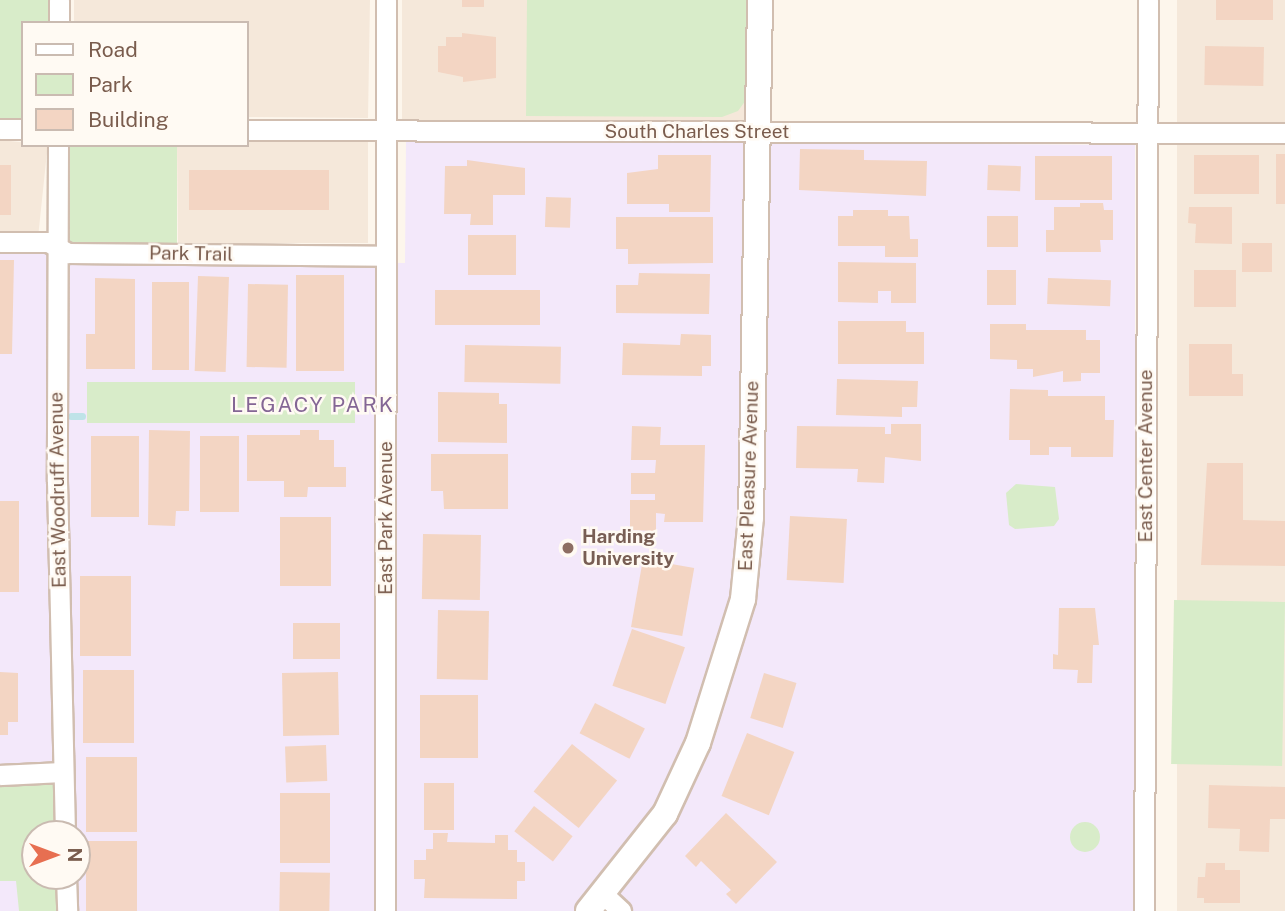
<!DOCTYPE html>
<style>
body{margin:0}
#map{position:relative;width:1285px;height:911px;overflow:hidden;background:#fdf6ec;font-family:"Public Sans",sans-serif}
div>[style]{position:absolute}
.residential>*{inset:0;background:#f5e8da;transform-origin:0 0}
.education>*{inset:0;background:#f3e8fa}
.green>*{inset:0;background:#d8ecc9;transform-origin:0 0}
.round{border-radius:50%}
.stream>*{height:7px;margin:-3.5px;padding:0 3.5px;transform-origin:3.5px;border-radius:3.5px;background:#bfe3e8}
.building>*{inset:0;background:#f3d5c3;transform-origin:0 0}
.roads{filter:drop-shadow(2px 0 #d1beb0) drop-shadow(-2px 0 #d1beb0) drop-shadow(0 2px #d1beb0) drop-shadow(0 -2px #d1beb0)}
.minor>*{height:19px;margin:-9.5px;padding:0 9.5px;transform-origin:9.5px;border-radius:9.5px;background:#fff}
.tertiary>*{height:24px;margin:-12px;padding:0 12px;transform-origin:12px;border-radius:12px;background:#fff}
.dots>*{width:19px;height:19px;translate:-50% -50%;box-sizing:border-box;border:4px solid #fffaf3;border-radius:50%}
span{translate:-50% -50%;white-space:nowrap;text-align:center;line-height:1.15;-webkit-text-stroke:5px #fffaf3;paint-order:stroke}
.street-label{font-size:19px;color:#7a5c4d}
.education-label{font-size:19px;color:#785e54;font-weight:700}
.left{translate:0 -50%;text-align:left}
.neighbourhood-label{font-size:21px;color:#846695;letter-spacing:2px}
.legend{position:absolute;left:21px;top:21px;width:228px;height:126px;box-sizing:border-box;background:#fffaf3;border:2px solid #cabbb1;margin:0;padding:9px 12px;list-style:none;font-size:21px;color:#7a5c4d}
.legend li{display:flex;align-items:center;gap:14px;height:35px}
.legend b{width:35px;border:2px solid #cabbb1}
.north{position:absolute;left:21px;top:820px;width:70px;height:70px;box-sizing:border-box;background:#fffaf3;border:2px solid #cabbb1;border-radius:50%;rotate:90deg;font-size:19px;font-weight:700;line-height:28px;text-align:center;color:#7a5c4d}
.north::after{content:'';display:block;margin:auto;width:24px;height:32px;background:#e76f51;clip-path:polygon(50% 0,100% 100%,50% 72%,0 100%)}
</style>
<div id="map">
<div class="residential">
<i style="clip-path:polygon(74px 0,370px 0,368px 118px,247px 117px,247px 23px,74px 23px)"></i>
<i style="left:402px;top:0;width:349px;height:121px"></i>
<i style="left:1177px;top:0;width:108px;height:911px"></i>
<i style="clip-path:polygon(247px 138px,368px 138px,368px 243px,178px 243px,177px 145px,247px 145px)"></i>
<i style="left:0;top:140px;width:48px;height:92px;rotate:6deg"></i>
</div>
<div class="education">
<i style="clip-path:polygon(evenodd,406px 141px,1135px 145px,1135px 911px,0 911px,0 248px,46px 249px,69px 260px,405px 263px,406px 141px,35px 834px,77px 834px,77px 876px,35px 876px,35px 834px)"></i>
</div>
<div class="green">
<i style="clip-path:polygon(0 0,48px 0,48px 23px,23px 23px,23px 118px,0 118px)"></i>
<i style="clip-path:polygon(527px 0,747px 0,746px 100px,738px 111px,722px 117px,526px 116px)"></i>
<i style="left:69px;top:145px;width:108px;height:98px"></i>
<i style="left:87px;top:382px;width:268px;height:41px"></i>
<i style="clip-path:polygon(1016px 484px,1055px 487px,1059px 519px,1054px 526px,1015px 529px,1009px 525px,1006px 493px)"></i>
<i style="left:1174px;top:600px;width:111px;height:164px;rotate:1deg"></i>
<i style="clip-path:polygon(56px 782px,57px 834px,35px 834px,35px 876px,57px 876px,58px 911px,19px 911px,16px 881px,0 881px,0 783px)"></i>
<i class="round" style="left:1070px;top:822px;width:30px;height:30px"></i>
</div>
<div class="stream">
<i style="left:71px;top:416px;width:11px"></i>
</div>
<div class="building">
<i style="left:462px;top:0;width:22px;height:7px"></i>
<i style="left:1216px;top:0;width:57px;height:20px"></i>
<i style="clip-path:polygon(462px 33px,496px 37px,496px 78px,463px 82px,463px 77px,438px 72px,438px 46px,446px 46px,446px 37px,462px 37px)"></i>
<i style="left:1205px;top:46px;width:59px;height:39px;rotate:1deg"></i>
<i style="clip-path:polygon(800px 149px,864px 150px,864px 160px,927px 161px,926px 196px,799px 190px)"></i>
<i style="left:1276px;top:154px;width:9px;height:50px"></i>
<i style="clip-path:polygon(658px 155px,711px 155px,710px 212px,669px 212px,669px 204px,627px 204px,627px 173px,658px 169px)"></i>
<i style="left:1194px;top:155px;width:65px;height:39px"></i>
<i style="left:1035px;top:156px;width:77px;height:44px"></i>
<i style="clip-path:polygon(467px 160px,525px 168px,525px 195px,493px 195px,493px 225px,470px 225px,471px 214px,444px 214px,445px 166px,467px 166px)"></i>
<i style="left:0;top:165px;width:11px;height:50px"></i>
<i style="left:988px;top:165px;width:33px;height:25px;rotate:2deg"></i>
<i style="left:189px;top:170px;width:140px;height:40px"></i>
<i style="left:546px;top:197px;width:25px;height:30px;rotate:2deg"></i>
<i style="clip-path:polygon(1080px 203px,1103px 203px,1104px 210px,1113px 210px,1113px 240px,1100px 240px,1101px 252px,1046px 252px,1046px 230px,1054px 230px,1054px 207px,1080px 207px)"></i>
<i style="clip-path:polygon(1189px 207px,1232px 207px,1232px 244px,1195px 243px,1196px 224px,1188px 223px)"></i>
<i style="clip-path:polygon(853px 210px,888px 210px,888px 216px,909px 216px,910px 239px,918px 239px,918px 257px,885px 257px,885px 246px,838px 246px,838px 216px,853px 216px)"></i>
<i style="left:987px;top:216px;width:31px;height:31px"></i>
<i style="clip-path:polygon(616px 217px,713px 217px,713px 263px,628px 264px,628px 249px,616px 249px)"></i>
<i style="left:468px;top:235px;width:48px;height:40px"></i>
<i style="left:1272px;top:243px;width:29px;height:30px;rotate:90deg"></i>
<i style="clip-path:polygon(0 260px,14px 260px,12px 354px,0 354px)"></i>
<i style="clip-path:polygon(838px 262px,916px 263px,916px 303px,891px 303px,891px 291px,878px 291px,878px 303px,838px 302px)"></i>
<i style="left:987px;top:270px;width:29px;height:35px"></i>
<i style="left:1194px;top:270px;width:42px;height:37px"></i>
<i style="clip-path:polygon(639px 273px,710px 274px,709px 314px,616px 313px,616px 285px,638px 285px)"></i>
<i style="left:296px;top:275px;width:48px;height:96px"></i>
<i style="left:198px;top:276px;width:31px;height:95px;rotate:2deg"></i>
<i style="clip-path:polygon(95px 278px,135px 279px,135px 369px,86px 369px,86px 334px,95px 334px)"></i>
<i style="left:1048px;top:278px;width:63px;height:26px;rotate:2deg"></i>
<i style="left:189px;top:282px;width:88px;height:37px;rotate:90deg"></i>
<i style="left:248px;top:284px;width:40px;height:83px;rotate:1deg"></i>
<i style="left:435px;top:290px;width:105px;height:35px"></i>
<i style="clip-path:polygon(838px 321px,906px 321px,906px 332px,924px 332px,924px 364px,838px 364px)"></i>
<i style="clip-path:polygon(990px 324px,1026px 324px,1026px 330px,1086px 330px,1086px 340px,1100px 340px,1100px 373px,1081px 373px,1081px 381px,1063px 382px,1063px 371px,1033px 377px,1033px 369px,1017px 369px,1017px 360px,990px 359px)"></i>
<i style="clip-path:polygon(681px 334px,711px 335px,711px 366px,702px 366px,702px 376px,622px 375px,623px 343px,680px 345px)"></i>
<i style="clip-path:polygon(1189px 344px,1232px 344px,1232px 374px,1243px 374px,1243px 396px,1189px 396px)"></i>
<i style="left:465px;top:345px;width:96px;height:37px;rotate:1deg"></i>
<i style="clip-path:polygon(837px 379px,918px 381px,917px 407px,902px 407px,902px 417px,836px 415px)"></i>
<i style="clip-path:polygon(1010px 389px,1048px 390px,1048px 396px,1105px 396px,1105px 420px,1114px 420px,1113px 457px,1071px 457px,1071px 447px,1049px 447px,1049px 455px,1030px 455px,1030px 440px,1009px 440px)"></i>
<i style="clip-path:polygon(438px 392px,499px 393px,499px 404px,507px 404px,507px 443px,438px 442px)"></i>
<i style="clip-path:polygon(891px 424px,921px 424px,921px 461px,885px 457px,884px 483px,857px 482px,858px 469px,796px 468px,797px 426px,885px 427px,885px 434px,891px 434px)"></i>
<i style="clip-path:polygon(632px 426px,661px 427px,660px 445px,705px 445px,703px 522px,664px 522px,665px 514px,656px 513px,656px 531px,630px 530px,630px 500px,655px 500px,655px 494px,631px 494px,631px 473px,655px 473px,656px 460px,631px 460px)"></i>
<i style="clip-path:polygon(149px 430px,190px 431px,189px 511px,176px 511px,175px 526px,148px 525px)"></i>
<i style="clip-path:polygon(300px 430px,319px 430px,319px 440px,334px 440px,334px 467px,346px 467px,346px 487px,308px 487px,307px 497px,284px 497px,284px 481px,247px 481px,247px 435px,300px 435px)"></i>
<i style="left:91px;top:436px;width:48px;height:81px"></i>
<i style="left:200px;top:436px;width:39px;height:76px"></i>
<i style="clip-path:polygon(431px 454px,508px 454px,508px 509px,444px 509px,443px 491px,431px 491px)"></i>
<i style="clip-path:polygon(1207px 463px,1243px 463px,1243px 520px,1285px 521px,1285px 566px,1201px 565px)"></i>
<i style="left:0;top:501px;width:19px;height:91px"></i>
<i style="left:790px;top:516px;width:57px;height:64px;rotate:3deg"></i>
<i style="left:280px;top:517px;width:51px;height:69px"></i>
<i style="left:423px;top:534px;width:58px;height:65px;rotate:1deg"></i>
<i style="left:643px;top:559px;width:52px;height:69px;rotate:10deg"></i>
<i style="left:80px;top:576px;width:51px;height:80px"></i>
<i style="clip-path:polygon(1059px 608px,1095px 608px,1099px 645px,1093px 645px,1092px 683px,1077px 683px,1078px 670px,1053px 669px,1053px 654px,1058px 655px)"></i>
<i style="left:438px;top:610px;width:51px;height:69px;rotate:1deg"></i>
<i style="left:293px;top:623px;width:47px;height:36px"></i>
<i style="left:632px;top:629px;width:56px;height:60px;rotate:19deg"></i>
<i style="left:83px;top:670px;width:51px;height:73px"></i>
<i style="clip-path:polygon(0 672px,18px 673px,18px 722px,8px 722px,8px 735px,0 735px)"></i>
<i style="left:338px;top:672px;width:63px;height:56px;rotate:89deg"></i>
<i style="left:764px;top:673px;width:34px;height:47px;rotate:17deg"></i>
<i style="left:420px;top:695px;width:58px;height:63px"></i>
<i style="left:595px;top:703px;width:56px;height:34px;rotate:27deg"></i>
<i style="left:747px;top:733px;width:51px;height:68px;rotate:22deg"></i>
<i style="left:572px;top:744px;width:58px;height:61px;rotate:39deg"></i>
<i style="left:326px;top:745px;width:36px;height:41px;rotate:88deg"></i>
<i style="left:86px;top:757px;width:51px;height:75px"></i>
<i style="left:424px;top:783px;width:30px;height:47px"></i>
<i style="clip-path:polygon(1209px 785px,1285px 787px,1285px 819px,1270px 819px,1269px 852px,1239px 851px,1240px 829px,1208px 828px)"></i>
<i style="left:280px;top:793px;width:50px;height:70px"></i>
<i style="left:534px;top:806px;width:49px;height:32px;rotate:38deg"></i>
<i style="clip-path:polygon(726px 813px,777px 862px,736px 904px,726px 894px,731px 890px,701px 861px,696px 867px,685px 856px)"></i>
<i style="clip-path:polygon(433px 833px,448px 833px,447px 842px,495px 843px,495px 835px,508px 835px,508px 850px,517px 850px,517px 862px,525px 862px,525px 881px,517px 881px,517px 899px,424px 898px,425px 879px,414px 879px,414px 860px,426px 860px,426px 849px,433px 849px)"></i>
<i style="left:86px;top:841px;width:51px;height:70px"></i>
<i style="clip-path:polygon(1206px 863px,1225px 863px,1225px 870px,1240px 870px,1240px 903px,1204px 903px,1204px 898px,1197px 898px,1198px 877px,1205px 877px)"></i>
<i style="left:280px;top:872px;width:50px;height:39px;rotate:1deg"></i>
</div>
<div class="roads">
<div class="minor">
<i style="left:59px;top:23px;width:23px;rotate:-90deg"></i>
<i style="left:0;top:129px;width:23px"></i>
<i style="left:247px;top:130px;width:1038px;rotate:0.17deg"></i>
<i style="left:58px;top:145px;width:336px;rotate:90.2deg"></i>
<i style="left:57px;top:481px;width:353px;rotate:88.7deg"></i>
<i style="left:0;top:242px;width:48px"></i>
<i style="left:48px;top:242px;width:23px;rotate:29deg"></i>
<i style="left:68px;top:253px;width:318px;rotate:0.5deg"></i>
<i style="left:0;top:775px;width:63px;rotate:-2.7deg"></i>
<i style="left:66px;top:876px;width:35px;rotate:88deg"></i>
<i style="left:603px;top:894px;width:25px;rotate:43deg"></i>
<i style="left:385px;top:911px;width:911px;rotate:-89.94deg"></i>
<i style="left:1144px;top:911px;width:911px;rotate:-89.75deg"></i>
</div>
<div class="tertiary">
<i style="left:588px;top:911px;width:124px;rotate:-51.6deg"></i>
<i style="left:665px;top:814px;width:78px;rotate:-65.1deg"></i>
<i style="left:698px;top:743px;width:151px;rotate:-72.6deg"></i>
<i style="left:743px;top:599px;width:82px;rotate:-84.4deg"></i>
<i style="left:751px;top:517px;width:517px;rotate:-89deg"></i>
</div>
</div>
<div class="dots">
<i style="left:568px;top:548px;background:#8d6e63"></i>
</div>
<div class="street-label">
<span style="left:697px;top:132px">South Charles Street</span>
<span style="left:191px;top:254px;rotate:1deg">Park Trail</span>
<span style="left:1146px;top:456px;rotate:-90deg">East Center Avenue</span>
<span style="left:749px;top:476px;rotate:-88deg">East Pleasure Avenue</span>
<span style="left:58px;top:490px;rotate:-91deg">East Woodruff Avenue</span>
<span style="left:386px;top:518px;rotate:-90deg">East Park Avenue</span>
</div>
<div class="education-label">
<span class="left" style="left:582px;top:548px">Harding<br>University</span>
</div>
<div class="neighbourhood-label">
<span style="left:313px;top:405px">LEGACY PARK</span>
</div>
<ul class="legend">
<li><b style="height:9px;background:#fff"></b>Road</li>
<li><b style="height:19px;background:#d8ecc9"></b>Park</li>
<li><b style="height:19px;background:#f3d5c3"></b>Building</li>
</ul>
<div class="north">N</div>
</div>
